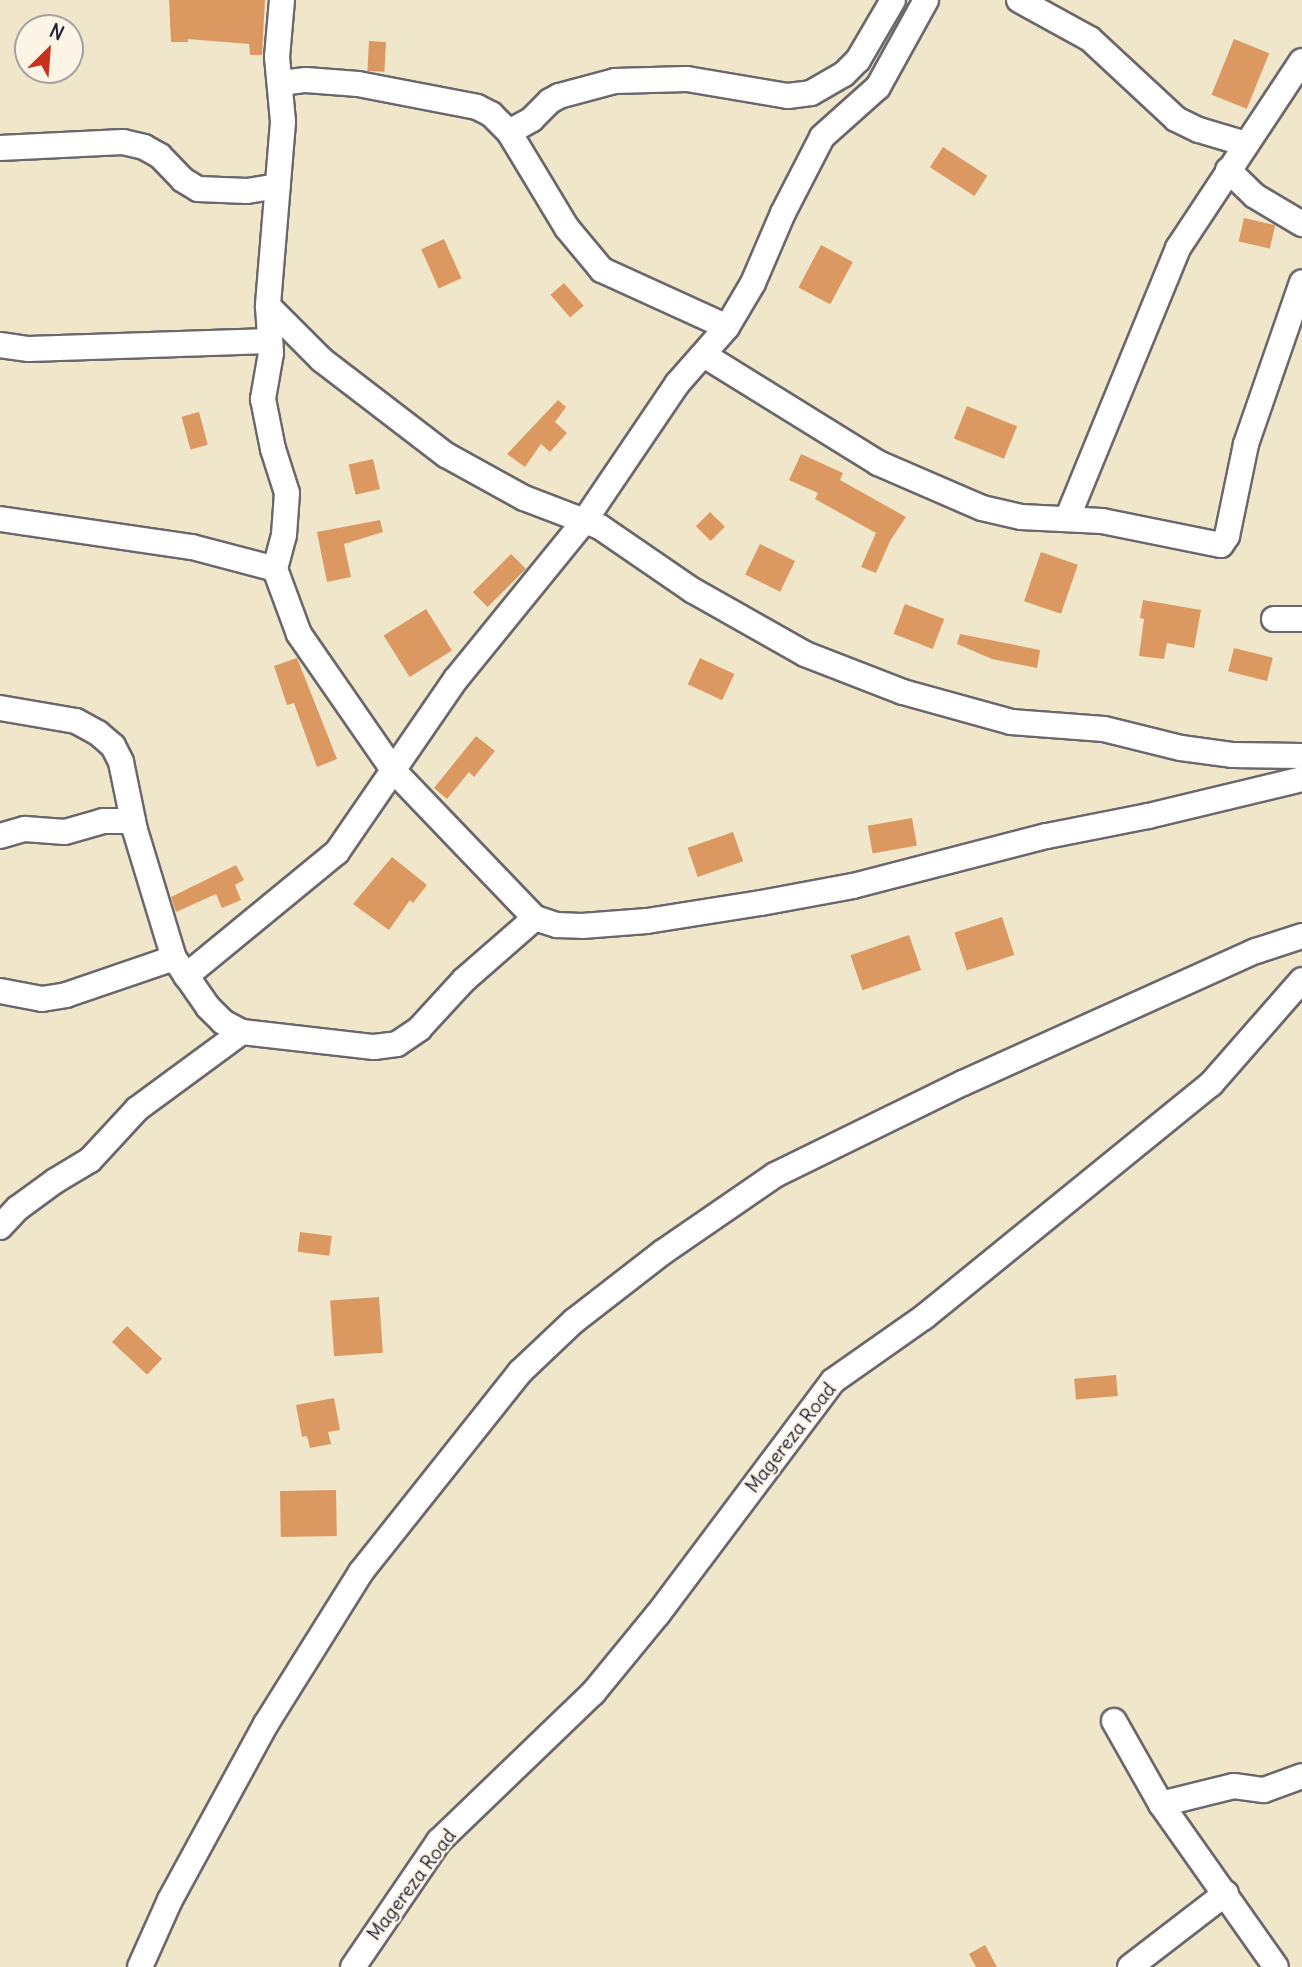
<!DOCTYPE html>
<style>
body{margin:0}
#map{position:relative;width:1302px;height:1967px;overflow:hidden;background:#f0e7ca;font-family:Delius,sans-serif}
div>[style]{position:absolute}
.building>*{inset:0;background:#db9961;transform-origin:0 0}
.roads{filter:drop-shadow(2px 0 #6a676d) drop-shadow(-2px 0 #6a676d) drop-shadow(0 2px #6a676d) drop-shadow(0 -2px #6a676d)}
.minor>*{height:24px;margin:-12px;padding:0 12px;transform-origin:12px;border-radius:12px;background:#fff}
span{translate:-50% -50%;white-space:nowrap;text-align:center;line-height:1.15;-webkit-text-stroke:5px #fcf5e5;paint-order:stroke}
.street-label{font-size:19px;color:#22223b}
.north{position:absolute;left:14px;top:14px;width:70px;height:70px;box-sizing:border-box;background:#fcf5e5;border:2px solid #a5a1a1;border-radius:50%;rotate:25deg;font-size:19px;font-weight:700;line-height:28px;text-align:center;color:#22223b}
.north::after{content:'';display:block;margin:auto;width:24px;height:32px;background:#c8321e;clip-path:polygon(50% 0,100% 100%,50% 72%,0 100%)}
</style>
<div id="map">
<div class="building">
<i style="clip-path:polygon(169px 0,265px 0,262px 55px,250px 55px,249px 44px,188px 39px,188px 42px,171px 42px)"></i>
<i style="left:1234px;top:39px;width:38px;height:60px;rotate:22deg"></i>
<i style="left:369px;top:41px;width:17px;height:30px;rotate:3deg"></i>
<i style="left:943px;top:147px;width:53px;height:24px;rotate:33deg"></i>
<i style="left:1244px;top:218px;width:32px;height:24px;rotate:13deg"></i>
<i style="left:444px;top:239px;width:43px;height:25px;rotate:66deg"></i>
<i style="left:821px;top:245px;width:36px;height:48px;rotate:28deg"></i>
<i style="left:564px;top:283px;width:30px;height:18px;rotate:49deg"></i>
<i style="clip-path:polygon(558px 400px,566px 407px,555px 422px,567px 433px,550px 452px,541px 444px,525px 467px,507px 454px)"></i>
<i style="left:967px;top:406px;width:54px;height:35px;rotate:22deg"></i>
<i style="left:199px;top:412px;width:34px;height:18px;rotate:75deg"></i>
<i style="clip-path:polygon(801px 454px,843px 473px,840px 480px,906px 517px,890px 541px,876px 573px,861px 567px,876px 533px,815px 499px,818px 493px,789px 480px)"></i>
<i style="left:373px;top:459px;width:31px;height:25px;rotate:77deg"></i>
<i style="left:710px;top:512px;width:21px;height:20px;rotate:45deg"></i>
<i style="clip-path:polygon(380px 520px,383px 532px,344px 544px,351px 577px,327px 582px,317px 532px)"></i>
<i style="left:760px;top:544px;width:39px;height:34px;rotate:26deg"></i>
<i style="left:1041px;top:552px;width:39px;height:52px;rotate:19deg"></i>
<i style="left:511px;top:554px;width:21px;height:54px;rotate:45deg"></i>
<i style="clip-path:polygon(1143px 600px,1201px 610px,1194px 648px,1167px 643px,1164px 659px,1139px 656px,1144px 619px,1140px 618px)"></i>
<i style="left:905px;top:604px;width:42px;height:32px;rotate:21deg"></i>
<i style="left:426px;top:609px;width:49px;height:50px;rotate:58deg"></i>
<i style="clip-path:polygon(960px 634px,1040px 650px,1037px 668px,992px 659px,957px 644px)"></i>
<i style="left:1234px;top:648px;width:40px;height:24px;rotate:14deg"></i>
<i style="clip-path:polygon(297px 658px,337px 759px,317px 767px,294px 703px,287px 705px,274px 666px)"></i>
<i style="left:700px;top:658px;width:38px;height:29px;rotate:25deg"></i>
<i style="clip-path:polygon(476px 736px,495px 751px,474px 777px,469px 772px,447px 799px,434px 788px)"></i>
<i style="left:912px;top:818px;width:28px;height:45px;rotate:80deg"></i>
<i style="left:733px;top:832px;width:31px;height:48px;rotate:71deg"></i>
<i style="clip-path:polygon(392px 857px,427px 885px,413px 903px,410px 900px,389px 930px,353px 904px)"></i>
<i style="clip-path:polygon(236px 865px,244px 880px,235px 885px,241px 900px,222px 908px,216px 894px,176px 912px,171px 897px)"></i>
<i style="left:1002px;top:917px;width:40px;height:50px;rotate:72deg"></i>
<i style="left:909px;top:935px;width:37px;height:62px;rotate:71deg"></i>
<i style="left:300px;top:1232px;width:32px;height:20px;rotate:7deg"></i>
<i style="left:379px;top:1297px;width:56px;height:49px;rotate:86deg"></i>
<i style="left:127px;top:1326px;width:48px;height:22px;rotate:43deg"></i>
<i style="left:1116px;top:1375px;width:21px;height:42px;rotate:85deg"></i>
<i style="clip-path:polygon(334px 1398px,340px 1430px,328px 1432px,331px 1444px,310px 1448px,307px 1436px,302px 1437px,296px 1405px)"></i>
<i style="left:336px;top:1490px;width:46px;height:56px;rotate:89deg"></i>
<i style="clip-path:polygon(985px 1945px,997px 1967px,976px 1967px,969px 1954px)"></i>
</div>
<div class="roads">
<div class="minor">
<i style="left:282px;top:0;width:57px;rotate:95deg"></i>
<i style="left:277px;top:57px;width:65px;rotate:84.7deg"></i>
<i style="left:283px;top:122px;width:185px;rotate:94.7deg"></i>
<i style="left:268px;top:306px;width:47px;rotate:86.3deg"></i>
<i style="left:271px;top:353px;width:47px;rotate:99.9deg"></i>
<i style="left:263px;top:399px;width:51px;rotate:78.7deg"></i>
<i style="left:273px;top:449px;width:46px;rotate:72.3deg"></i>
<i style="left:287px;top:493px;width:42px;rotate:94.1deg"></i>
<i style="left:284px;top:535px;width:35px;rotate:105deg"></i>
<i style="left:275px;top:569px;width:69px;rotate:69.7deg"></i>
<i style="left:299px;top:634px;width:165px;rotate:55.3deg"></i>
<i style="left:393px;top:770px;width:205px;rotate:46.2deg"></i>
<i style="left:535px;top:918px;width:23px;rotate:18deg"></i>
<i style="left:557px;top:925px;width:25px;rotate:2deg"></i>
<i style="left:582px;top:926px;width:65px;rotate:-4.4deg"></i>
<i style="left:647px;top:921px;width:115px;rotate:-9deg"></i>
<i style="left:761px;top:903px;width:94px;rotate:-10.5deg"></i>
<i style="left:853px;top:886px;width:200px;rotate:-14.5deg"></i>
<i style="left:1047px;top:836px;width:103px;rotate:-11.2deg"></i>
<i style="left:1148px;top:816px;width:158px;rotate:-13.5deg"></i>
<i style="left:1019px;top:0;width:81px;rotate:28.8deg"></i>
<i style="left:1090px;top:39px;width:117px;rotate:42.9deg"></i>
<i style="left:1176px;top:119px;width:25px;rotate:26deg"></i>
<i style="left:1199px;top:130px;width:49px;rotate:16.6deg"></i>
<i style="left:281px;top:83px;width:25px;rotate:-7deg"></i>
<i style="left:306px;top:80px;width:52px;rotate:4.4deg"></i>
<i style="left:358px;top:84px;width:121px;rotate:10.9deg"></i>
<i style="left:477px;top:107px;width:16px;rotate:27deg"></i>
<i style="left:491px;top:114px;width:25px;rotate:45deg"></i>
<i style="left:509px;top:132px;width:112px;rotate:58.9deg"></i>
<i style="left:567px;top:228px;width:55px;rotate:50.2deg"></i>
<i style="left:602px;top:270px;width:137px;rotate:24.5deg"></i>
<i style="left:509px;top:132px;width:26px;rotate:-29deg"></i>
<i style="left:532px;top:119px;width:25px;rotate:-45deg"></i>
<i style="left:550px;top:101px;width:10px;rotate:-29deg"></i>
<i style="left:559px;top:96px;width:58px;rotate:-15deg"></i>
<i style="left:615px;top:81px;width:72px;rotate:-1.6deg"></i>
<i style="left:687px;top:79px;width:102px;rotate:9.6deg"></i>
<i style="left:788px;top:96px;width:23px;rotate:-7deg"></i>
<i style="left:811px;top:93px;width:38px;rotate:-30deg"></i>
<i style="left:844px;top:74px;width:20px;rotate:-45deg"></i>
<i style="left:858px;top:60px;width:69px;rotate:-59.7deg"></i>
<i style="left:0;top:148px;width:123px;rotate:-2.8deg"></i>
<i style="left:123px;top:142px;width:22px;rotate:13deg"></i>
<i style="left:144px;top:147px;width:18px;rotate:29deg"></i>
<i style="left:160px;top:156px;width:33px;rotate:46deg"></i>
<i style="left:183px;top:180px;width:17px;rotate:31deg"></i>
<i style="left:198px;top:189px;width:49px;rotate:2.3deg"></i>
<i style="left:247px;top:191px;width:31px;rotate:-9deg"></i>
<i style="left:1228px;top:170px;width:37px;rotate:44deg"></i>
<i style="left:1255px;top:196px;width:55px;rotate:30.8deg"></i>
<i style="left:268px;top:306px;width:76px;rotate:45deg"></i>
<i style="left:322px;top:360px;width:156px;rotate:37.5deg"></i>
<i style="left:446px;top:455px;width:89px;rotate:28.9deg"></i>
<i style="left:524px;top:498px;width:81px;rotate:20.9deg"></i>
<i style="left:600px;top:527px;width:112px;rotate:34.4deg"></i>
<i style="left:692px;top:590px;width:130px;rotate:29.5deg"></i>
<i style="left:805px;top:654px;width:105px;rotate:21.2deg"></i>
<i style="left:903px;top:692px;width:112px;rotate:15.5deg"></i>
<i style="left:1011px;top:722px;width:93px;rotate:4.3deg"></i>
<i style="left:1104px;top:729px;width:79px;rotate:13.9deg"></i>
<i style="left:1181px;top:748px;width:51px;rotate:7.8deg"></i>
<i style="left:1232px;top:755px;width:70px;rotate:0.8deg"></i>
<i style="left:0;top:345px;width:29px;rotate:8deg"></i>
<i style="left:29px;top:349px;width:241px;rotate:-1.9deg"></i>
<i style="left:704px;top:355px;width:205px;rotate:31.8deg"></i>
<i style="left:878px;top:463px;width:113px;rotate:23.4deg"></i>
<i style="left:982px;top:508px;width:40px;rotate:13deg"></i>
<i style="left:1021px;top:517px;width:81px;rotate:2.8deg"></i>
<i style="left:1102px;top:521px;width:121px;rotate:11.4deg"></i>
<i style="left:1221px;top:545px;width:11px;rotate:-56deg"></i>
<i style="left:1227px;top:536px;width:94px;rotate:-78.3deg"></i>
<i style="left:1246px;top:444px;width:171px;rotate:-70.9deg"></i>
<i style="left:0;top:519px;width:194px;rotate:8.3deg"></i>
<i style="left:192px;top:547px;width:86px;rotate:14.8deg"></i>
<i style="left:1067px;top:519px;width:293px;rotate:-67.7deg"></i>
<i style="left:1178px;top:248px;width:224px;rotate:-56.5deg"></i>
<i style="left:1274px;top:619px;width:28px"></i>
<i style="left:0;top:708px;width:77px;rotate:9.7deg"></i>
<i style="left:76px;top:721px;width:25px;rotate:29deg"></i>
<i style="left:98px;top:733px;width:20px;rotate:41deg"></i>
<i style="left:113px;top:746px;width:18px;rotate:63deg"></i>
<i style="left:121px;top:762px;width:69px;rotate:78.4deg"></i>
<i style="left:135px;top:830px;width:134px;rotate:73.1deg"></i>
<i style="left:174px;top:958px;width:60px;rotate:55.2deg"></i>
<i style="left:208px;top:1007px;width:21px;rotate:45deg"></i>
<i style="left:223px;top:1022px;width:21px;rotate:28deg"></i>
<i style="left:242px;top:1032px;width:133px;rotate:6.5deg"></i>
<i style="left:374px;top:1047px;width:23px;rotate:-7deg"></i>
<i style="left:397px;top:1044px;width:27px;rotate:-34deg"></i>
<i style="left:419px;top:1029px;width:67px;rotate:-47.4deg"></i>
<i style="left:464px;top:980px;width:94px;rotate:-41.1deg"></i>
<i style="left:0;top:836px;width:26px;rotate:-16deg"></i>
<i style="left:25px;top:829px;width:40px;rotate:4.3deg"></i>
<i style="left:65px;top:832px;width:40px;rotate:-16deg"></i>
<i style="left:103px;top:821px;width:30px"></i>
<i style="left:186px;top:976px;width:195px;rotate:-39.4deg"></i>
<i style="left:337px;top:852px;width:210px;rotate:-55.5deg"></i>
<i style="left:456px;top:679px;width:205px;rotate:-50.9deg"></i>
<i style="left:585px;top:520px;width:164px;rotate:-55.9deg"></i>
<i style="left:677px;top:384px;width:76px;rotate:-48.7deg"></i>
<i style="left:727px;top:327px;width:51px;rotate:-59.4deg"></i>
<i style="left:753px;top:283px;width:76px;rotate:-66.8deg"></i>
<i style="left:783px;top:213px;width:85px;rotate:-62.8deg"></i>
<i style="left:822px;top:137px;width:75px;rotate:-41.8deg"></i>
<i style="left:878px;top:87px;width:99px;rotate:-61.1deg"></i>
<i style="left:0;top:991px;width:43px;rotate:10.8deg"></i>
<i style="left:42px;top:999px;width:24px;rotate:-9deg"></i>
<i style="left:66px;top:995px;width:114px;rotate:-18.9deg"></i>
<i style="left:0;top:1227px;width:26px;rotate:-47deg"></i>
<i style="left:18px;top:1208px;width:46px;rotate:-36.1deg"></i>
<i style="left:55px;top:1181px;width:41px;rotate:-31deg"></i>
<i style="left:90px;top:1160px;width:69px;rotate:-47.3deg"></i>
<i style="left:137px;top:1109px;width:130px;rotate:-36.3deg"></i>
<i style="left:1114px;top:1721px;width:95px;rotate:60.5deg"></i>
<i style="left:1161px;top:1804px;width:199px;rotate:54.8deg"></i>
<i style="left:1161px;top:1804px;width:75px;rotate:-13.9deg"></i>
<i style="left:1234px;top:1786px;width:30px;rotate:8deg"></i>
<i style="left:1264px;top:1790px;width:40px;rotate:-20.2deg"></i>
<i style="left:140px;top:1967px;width:73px;rotate:-65.9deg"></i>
<i style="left:170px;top:1900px;width:200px;rotate:-61.4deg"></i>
<i style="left:266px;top:1724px;width:179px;rotate:-58deg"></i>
<i style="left:361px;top:1572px;width:256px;rotate:-51.5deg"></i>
<i style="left:520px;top:1372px;width:74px;rotate:-43.4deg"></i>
<i style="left:574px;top:1321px;width:113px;rotate:-37.8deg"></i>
<i style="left:663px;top:1252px;width:136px;rotate:-34.5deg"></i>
<i style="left:775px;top:1175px;width:209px;rotate:-26.1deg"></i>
<i style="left:963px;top:1083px;width:321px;rotate:-24.3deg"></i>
<i style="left:1256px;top:951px;width:48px;rotate:-18.1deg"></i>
<i style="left:353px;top:1967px;width:153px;rotate:-55.7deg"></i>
<i style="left:439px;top:1841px;width:214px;rotate:-43.9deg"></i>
<i style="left:593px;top:1693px;width:102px;rotate:-50.6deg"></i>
<i style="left:658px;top:1614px;width:291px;rotate:-53.1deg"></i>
<i style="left:833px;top:1381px;width:111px;rotate:-35.1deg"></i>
<i style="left:924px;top:1317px;width:370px;rotate:-39.1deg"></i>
<i style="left:1211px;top:1084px;width:138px;rotate:-48.8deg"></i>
<i style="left:1130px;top:1967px;width:121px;rotate:-37.6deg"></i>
</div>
</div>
<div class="street-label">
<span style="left:791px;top:1438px;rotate:-52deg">Magereza Road</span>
<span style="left:412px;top:1885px;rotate:-53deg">Magereza Road</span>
</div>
<div class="north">N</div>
</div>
